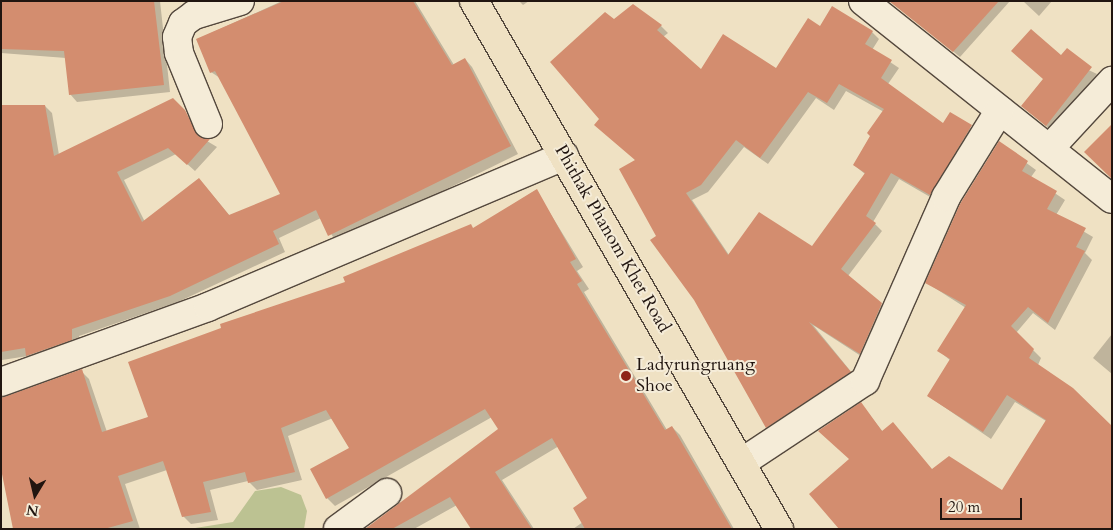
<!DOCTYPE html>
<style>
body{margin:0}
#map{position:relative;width:1113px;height:530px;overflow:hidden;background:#efe1c3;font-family:Cardo,serif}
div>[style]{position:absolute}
.green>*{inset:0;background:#bcc292}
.shadow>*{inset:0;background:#0003}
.building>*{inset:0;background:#d38d6f}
.roads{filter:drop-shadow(1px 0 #54483d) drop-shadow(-1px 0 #54483d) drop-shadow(0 1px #54483d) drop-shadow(0 -1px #54483d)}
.minor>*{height:28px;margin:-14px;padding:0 14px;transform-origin:14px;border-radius:14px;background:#f5ecd8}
.major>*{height:28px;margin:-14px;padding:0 14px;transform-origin:14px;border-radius:14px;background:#efe1c3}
.dots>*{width:14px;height:14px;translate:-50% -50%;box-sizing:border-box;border:2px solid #f5ecd8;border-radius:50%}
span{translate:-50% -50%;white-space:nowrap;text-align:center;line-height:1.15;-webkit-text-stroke:4px #f5ecd8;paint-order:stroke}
.street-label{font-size:18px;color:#211510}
.poi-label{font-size:18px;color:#211510}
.left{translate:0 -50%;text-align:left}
.frame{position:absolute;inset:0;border:2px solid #211510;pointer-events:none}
.north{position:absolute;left:10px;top:470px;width:50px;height:50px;-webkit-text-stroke:4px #f5ecd8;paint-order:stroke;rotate:189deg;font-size:14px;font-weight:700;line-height:20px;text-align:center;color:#211510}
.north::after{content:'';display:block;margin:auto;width:18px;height:22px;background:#211510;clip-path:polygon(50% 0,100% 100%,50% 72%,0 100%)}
.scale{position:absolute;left:940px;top:498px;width:82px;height:22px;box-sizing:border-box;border:2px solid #211510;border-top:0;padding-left:6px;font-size:15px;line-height:18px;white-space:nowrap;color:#211510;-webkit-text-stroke:4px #f5ecd8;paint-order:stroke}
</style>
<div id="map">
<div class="green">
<i style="clip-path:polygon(281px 487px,301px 495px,307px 511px,304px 529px,189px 529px,233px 522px,255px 491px)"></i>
</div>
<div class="shadow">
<i style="clip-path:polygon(1px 1px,160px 1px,170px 92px,77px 102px,70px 94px,66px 58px,1px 53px)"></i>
<i style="clip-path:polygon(282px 1px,415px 1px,454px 65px,465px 59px,472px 67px,518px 154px,337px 243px,321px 218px,279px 238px,285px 252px,178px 302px,79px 336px,79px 347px,35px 363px,28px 356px,2px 360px,1px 106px,45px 106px,52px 113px,59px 155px,184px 111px,202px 138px,217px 147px,195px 171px,176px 154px,124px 180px,145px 222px,199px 179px,230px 216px,282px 195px,220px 78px,211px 72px,200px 38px)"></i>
<i style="clip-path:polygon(519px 1px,529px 1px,523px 5px)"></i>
<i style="clip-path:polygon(901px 1px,1010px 1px,960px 57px,904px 11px)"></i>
<i style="clip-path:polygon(1023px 1px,1052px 1px,1039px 16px)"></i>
<i style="clip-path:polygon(evenodd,633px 6px,661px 26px,668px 33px,663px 37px,701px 70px,777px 69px,820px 27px,872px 32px,879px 39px,872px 50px,899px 68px,888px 84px,944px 125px,951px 114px,978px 133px,937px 201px,899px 179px,873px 222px,882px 231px,848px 276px,889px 311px,867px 360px,813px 325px,857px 379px,774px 434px,658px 236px,636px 161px,601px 119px,614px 21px,633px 6px,846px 91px,884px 112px,854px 165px,865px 174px,812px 248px,729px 255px,692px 200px,708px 192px,744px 147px,768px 164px,816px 98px,834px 110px,846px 91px)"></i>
<i style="clip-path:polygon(1061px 57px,1097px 74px,1052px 131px,1022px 106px)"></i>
<i style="clip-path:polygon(999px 143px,1036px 170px,1031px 177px,1065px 200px,1056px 215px,1093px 237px,1085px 253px,1092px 260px,1055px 330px,1033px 313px,1016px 333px,1041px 358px,1038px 365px,1112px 529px,851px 460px,861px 404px,883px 432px,932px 470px,1003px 492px,1046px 421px,1015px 402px,991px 439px,928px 396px,951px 361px,939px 351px,966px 308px,927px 283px)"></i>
<i style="clip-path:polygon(536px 190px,583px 267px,577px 271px,589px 289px,584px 292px,667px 430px,672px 427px,680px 435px,734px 529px,573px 529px,583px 522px,589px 498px,559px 446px,502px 480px,534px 529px,472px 529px,457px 505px,414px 529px,367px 529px,500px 430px,492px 417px,335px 506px,327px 498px,351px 448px,333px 418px,288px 436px,302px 480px,257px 490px,248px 481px,210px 490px,218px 520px,191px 524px,183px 516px,167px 470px,125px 484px,140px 529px,15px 529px,81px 371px,89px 379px,107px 432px,149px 417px,347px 282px,474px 229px)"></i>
<i style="clip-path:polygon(1112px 334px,1112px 374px,1093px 358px)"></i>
</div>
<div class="building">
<i style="clip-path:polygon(1px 1px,154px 1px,164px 85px,69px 95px,64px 51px,1px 49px)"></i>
<i style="clip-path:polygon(284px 1px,413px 1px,452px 65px,465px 58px,511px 146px,328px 236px,316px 210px,273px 231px,279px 244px,170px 296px,72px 329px,72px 340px,26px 356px,25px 348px,1px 352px,1px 105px,45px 105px,54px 156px,173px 98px,185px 110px,198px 136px,210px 139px,187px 165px,168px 148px,117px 172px,142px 222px,199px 178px,229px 215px,280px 194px,215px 71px,210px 73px,196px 39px)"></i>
<i style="clip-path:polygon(889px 1px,999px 1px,953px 52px)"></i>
<i style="clip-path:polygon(evenodd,633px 4px,662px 25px,657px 30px,701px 69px,723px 34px,776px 68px,808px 18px,820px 26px,832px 6px,873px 31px,865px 44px,892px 60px,881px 78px,943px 123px,950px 112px,972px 125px,930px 195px,891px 173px,866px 216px,876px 223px,841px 269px,882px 303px,860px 354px,809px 322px,851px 372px,766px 428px,694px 300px,650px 240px,656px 236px,619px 169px,635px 160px,594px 125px,599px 119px,550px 62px,605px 12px,614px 19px,633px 4px,839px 84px,884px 109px,867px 133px,870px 136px,853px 165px,865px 173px,812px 246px,759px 212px,728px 255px,686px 193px,701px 185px,736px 140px,760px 158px,808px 92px,827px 103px,839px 84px)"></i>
<i style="clip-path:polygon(1031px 29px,1061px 55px,1067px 48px,1092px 67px,1046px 126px,1021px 106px,1043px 79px,1011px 51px)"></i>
<i style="clip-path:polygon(1112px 124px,1112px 179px,1084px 152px)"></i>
<i style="clip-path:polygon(999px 141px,1028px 161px,1022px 171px,1057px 191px,1047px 209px,1086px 228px,1076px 247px,1085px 251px,1048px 323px,1028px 307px,1011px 326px,1034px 349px,1029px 358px,1073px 388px,1112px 426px,1112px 529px,839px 529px,809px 494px,849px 459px,818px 431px,861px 402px,882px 431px,893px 422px,932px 469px,949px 456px,1002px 490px,1046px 420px,1007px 395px,983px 432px,927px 396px,950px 359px,937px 351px,966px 305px,925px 283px,960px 204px)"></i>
<i style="clip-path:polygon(537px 189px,576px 259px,570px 262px,582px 281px,577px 284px,665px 430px,672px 426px,732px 529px,585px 529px,573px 508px,587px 498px,552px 438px,495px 472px,532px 529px,471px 529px,450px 497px,392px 529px,365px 529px,498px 429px,485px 409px,326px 499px,310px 469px,349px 448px,326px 410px,281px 428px,295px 472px,248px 483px,245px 472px,203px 482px,211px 512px,182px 517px,163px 461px,118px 476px,133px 521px,104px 529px,13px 529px,1px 469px,1px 398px,82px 369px,102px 432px,148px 417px,128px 362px,221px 328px,220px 324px,345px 282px,343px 277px,471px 224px,473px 228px)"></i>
</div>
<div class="roads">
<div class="minor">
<i style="left:863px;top:1px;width:318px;rotate:38.5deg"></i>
<i style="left:208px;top:124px;width:77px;rotate:-112.2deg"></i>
<i style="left:179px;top:53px;width:16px;rotate:-97deg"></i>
<i style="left:177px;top:37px;width:15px;rotate:-67deg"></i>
<i style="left:183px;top:23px;width:14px;rotate:-36deg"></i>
<i style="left:194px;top:15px;width:48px;rotate:-16.9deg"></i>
<i style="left:1049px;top:149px;width:93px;rotate:-47.2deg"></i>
<i style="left:1px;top:382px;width:220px;rotate:-19.9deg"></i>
<i style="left:208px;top:307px;width:387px;rotate:-23deg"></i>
<i style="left:741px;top:463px;width:149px;rotate:-33.5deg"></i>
<i style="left:865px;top:381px;width:201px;rotate:-66.2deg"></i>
<i style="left:946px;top:197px;width:102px;rotate:-58.2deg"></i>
<i style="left:338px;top:529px;width:61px;rotate:-36.3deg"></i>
</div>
<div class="major">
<i style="left:474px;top:1px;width:610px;rotate:59.99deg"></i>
</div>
</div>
<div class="dots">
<i style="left:626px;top:376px;background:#8f2418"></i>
</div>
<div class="street-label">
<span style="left:612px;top:239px;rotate:60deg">Phithak Phanom Khet Road</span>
</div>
<div class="poi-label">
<span class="left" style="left:636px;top:376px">Ladyrungruang<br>Shoe</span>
</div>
<div class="frame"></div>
<div class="north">N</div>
<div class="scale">20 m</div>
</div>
